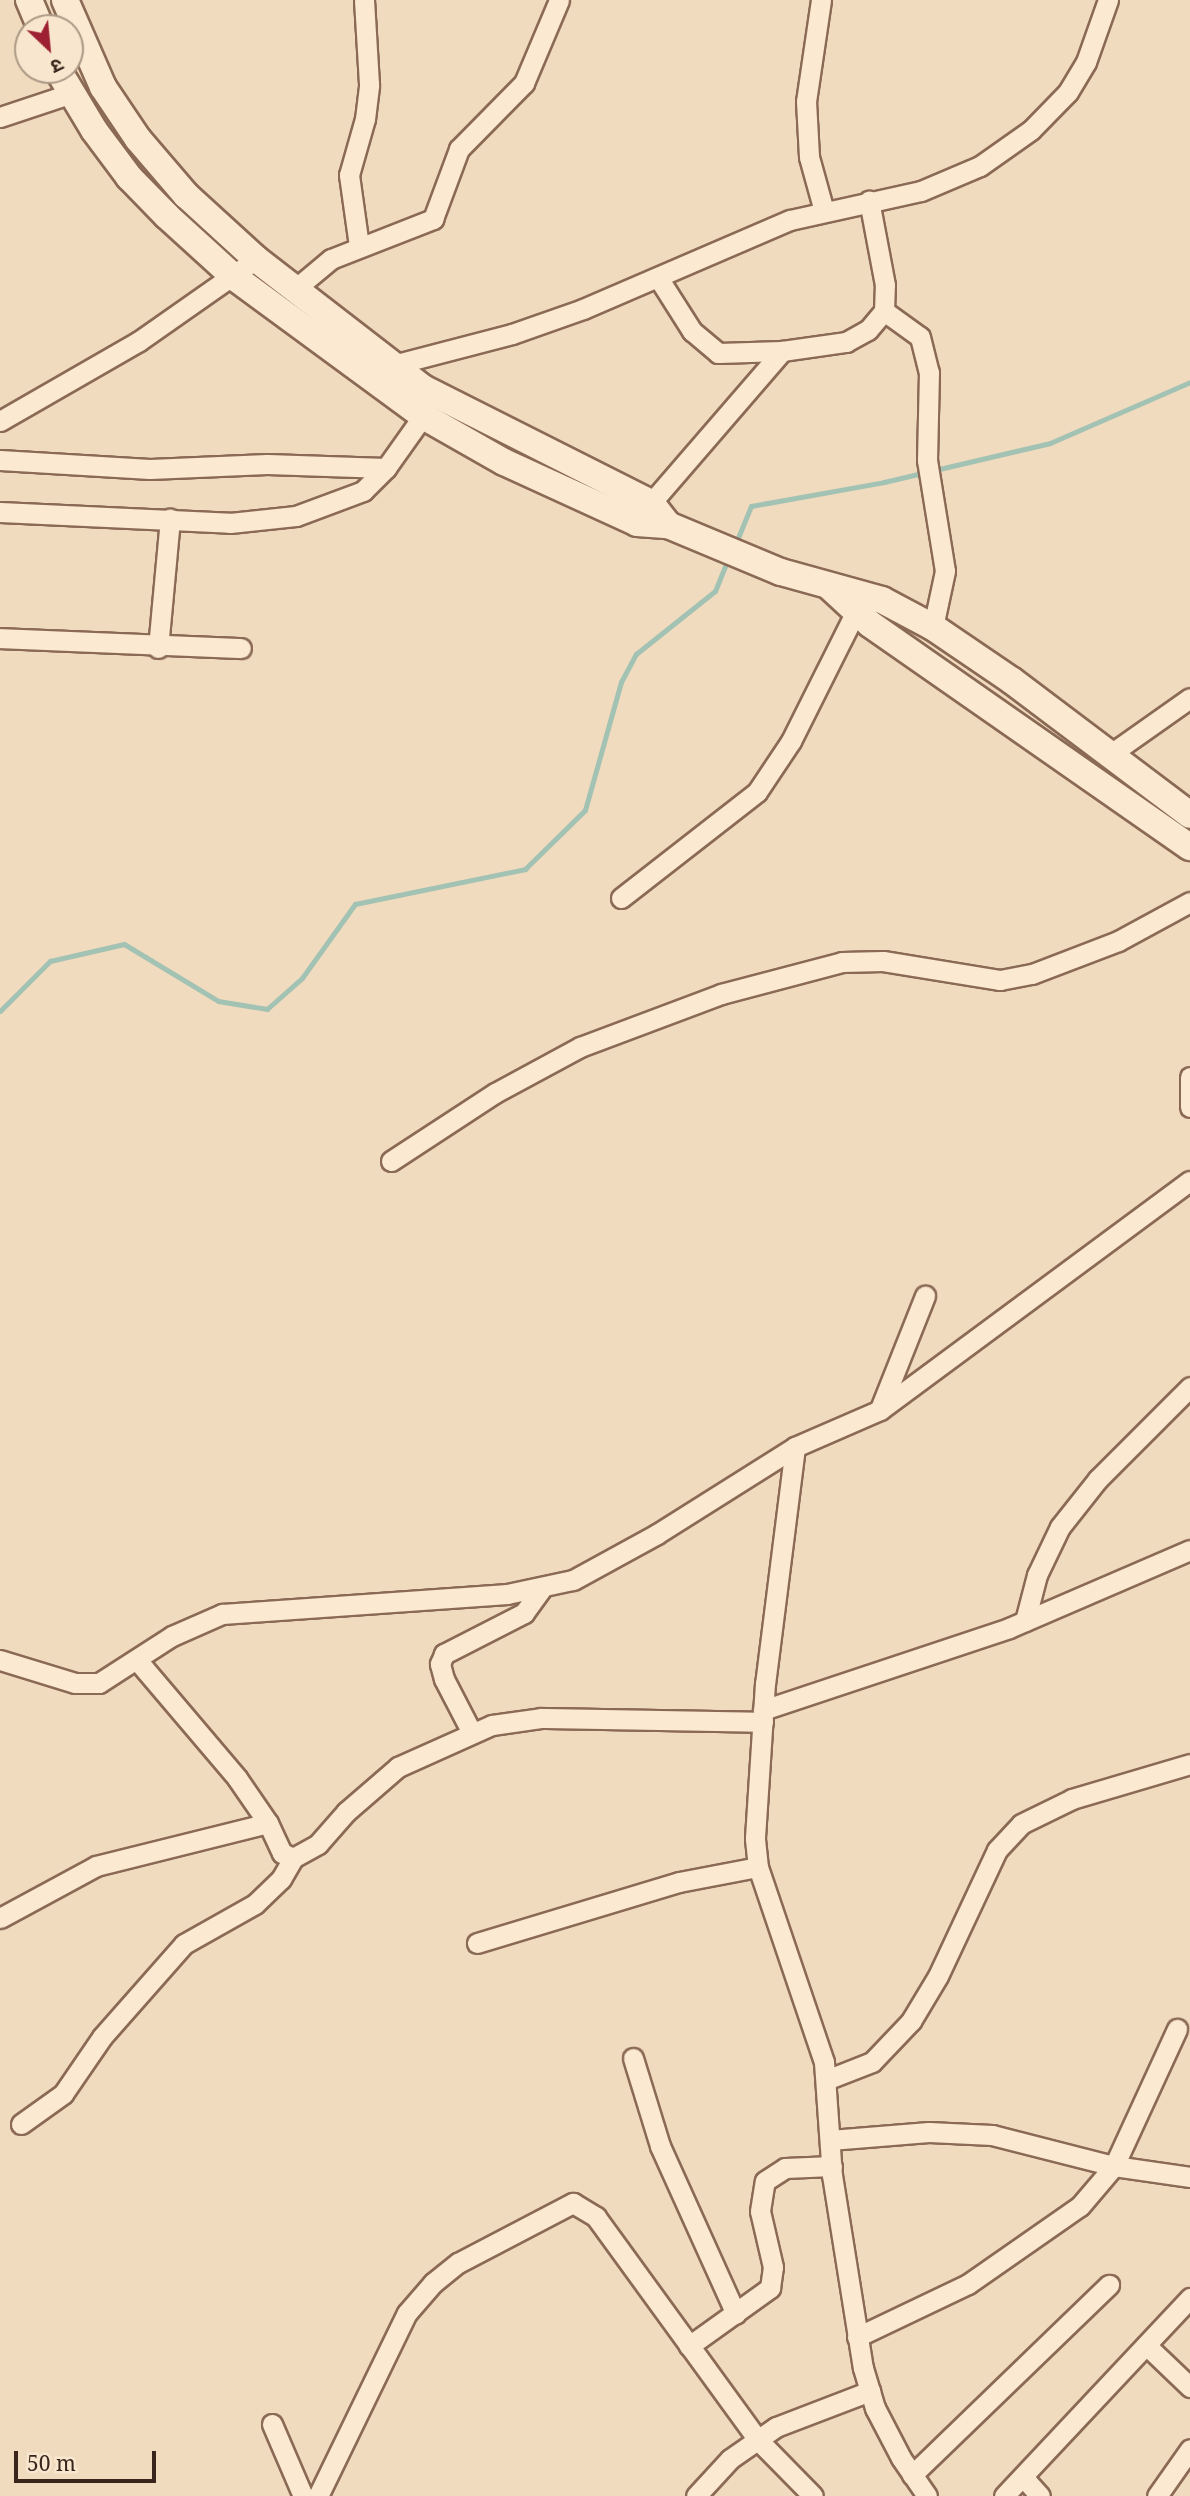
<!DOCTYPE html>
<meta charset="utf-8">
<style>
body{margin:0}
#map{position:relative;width:1190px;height:2496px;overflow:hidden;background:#f1dbbe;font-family:"Noto Serif","Noto Sans Devanagari",serif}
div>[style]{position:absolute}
.stream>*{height:5px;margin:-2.5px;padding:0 2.5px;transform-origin:2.5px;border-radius:2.5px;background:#a2c2b4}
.roads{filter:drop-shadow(2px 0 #8b6a55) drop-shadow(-2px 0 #8b6a55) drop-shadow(0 2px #8b6a55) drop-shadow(0 -2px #8b6a55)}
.street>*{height:19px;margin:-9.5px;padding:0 9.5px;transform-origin:9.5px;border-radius:9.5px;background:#fbe9d2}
.secondary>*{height:26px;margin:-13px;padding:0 13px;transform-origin:13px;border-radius:13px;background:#fbe9d2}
span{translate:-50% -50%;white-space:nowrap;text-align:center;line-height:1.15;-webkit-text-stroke:6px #f8e6ce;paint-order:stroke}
.north{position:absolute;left:14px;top:14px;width:70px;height:70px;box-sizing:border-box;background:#f8e6ce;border:2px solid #ac9986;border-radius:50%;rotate:154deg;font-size:19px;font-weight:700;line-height:28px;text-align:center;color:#39251b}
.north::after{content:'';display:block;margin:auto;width:24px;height:32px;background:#9e2133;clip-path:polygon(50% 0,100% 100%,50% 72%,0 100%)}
.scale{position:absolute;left:14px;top:2451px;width:142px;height:32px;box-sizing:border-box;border:4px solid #39251b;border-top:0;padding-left:9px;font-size:21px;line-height:24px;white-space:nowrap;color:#39251b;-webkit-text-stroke:5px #f8e6ce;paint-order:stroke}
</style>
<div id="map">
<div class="stream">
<i style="left:735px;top:545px;width:42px;rotate:-67.7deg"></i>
<i style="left:751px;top:506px;width:135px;rotate:-10.2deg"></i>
<i style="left:884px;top:482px;width:171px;rotate:-13.2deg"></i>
<i style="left:1050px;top:443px;width:153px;rotate:-23.5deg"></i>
<i style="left:0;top:1011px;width:71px;rotate:-45deg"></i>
<i style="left:50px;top:961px;width:76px;rotate:-12.9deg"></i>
<i style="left:124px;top:944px;width:110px;rotate:31.2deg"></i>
<i style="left:218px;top:1001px;width:50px;rotate:9.3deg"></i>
<i style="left:267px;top:1009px;width:47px;rotate:-41.5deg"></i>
<i style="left:302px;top:978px;width:91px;rotate:-54.4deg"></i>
<i style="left:355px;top:904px;width:174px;rotate:-11.6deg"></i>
<i style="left:525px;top:869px;width:84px;rotate:-44.5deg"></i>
<i style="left:585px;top:810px;width:133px;rotate:-74.3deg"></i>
<i style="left:621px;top:682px;width:32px;rotate:-62deg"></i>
<i style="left:636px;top:654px;width:101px;rotate:-38.6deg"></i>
<i style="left:715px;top:591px;width:37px;rotate:-68deg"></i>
</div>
<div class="roads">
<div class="street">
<i style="left:821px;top:0;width:102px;rotate:98.4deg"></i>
<i style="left:806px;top:101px;width:56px;rotate:86.9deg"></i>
<i style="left:809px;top:157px;width:56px;rotate:74.5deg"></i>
<i style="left:0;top:117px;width:76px;rotate:-18.4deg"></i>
<i style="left:359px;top:246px;width:72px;rotate:-98deg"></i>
<i style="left:349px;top:175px;width:58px;rotate:-74.1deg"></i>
<i style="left:365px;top:119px;width:35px;rotate:-83deg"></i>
<i style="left:369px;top:84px;width:84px;rotate:-93.4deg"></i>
<i style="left:659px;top:279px;width:62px;rotate:57.6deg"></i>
<i style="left:692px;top:331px;width:34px;rotate:40deg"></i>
<i style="left:718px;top:353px;width:64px;rotate:-1.8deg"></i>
<i style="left:295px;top:289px;width:47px;rotate:-39.8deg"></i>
<i style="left:331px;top:259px;width:110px;rotate:-21.4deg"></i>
<i style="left:433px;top:219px;width:75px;rotate:-69.6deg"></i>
<i style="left:459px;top:149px;width:93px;rotate:-45.4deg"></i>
<i style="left:524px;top:83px;width:90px;rotate:-67.1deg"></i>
<i style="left:884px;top:311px;width:44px;rotate:35.8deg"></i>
<i style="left:920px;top:337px;width:36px;rotate:76deg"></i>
<i style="left:929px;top:372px;width:88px;rotate:91.3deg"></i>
<i style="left:927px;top:460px;width:112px;rotate:80.8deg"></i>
<i style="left:945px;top:571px;width:57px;rotate:102.1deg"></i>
<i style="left:393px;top:365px;width:123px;rotate:-14.6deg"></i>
<i style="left:512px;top:334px;width:75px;rotate:-19.4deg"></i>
<i style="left:583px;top:309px;width:225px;rotate:-23.3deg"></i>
<i style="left:790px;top:220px;width:134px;rotate:-12.5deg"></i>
<i style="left:921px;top:191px;width:64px;rotate:-23deg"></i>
<i style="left:980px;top:166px;width:62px;rotate:-35.2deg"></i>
<i style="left:1031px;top:130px;width:53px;rotate:-45.8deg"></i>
<i style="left:1068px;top:92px;width:35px;rotate:-59deg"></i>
<i style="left:1086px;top:62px;width:66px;rotate:-70.5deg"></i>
<i style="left:0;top:421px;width:160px;rotate:-29.9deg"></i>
<i style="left:139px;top:341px;width:143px;rotate:-35deg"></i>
<i style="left:0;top:460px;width:150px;rotate:3.4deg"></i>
<i style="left:150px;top:469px;width:117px;rotate:-2.4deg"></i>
<i style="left:267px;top:464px;width:119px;rotate:1.9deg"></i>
<i style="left:651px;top:503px;width:201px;rotate:-49.2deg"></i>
<i style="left:782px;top:351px;width:65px;rotate:-8deg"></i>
<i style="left:846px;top:342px;width:25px;rotate:-29deg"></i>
<i style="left:868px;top:330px;width:25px;rotate:-50deg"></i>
<i style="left:884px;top:311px;width:26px;rotate:-88deg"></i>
<i style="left:885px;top:285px;width:86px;rotate:-100.7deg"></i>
<i style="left:0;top:512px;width:230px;rotate:2.7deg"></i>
<i style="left:230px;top:523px;width:66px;rotate:-6.1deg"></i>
<i style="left:296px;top:516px;width:72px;rotate:-20.5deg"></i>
<i style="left:363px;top:491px;width:33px;rotate:-45deg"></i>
<i style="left:386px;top:468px;width:64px;rotate:-54.6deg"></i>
<i style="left:0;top:638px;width:241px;rotate:2.4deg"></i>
<i style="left:158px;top:648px;width:130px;rotate:-84.7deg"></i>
<i style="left:1112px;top:753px;width:95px;rotate:-35.2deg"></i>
<i style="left:621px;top:898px;width:172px;rotate:-37.9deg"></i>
<i style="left:757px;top:792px;width:61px;rotate:-56.3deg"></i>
<i style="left:791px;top:741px;width:145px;rotate:-63.4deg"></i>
<i style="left:1190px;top:1077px;width:30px;rotate:90deg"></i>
<i style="left:391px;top:1161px;width:124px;rotate:-33.2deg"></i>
<i style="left:495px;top:1093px;width:97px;rotate:-28.4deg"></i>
<i style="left:580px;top:1047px;width:151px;rotate:-20.6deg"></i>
<i style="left:721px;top:994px;width:125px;rotate:-14.8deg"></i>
<i style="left:842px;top:962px;width:41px;rotate:-1.4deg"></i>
<i style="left:883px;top:961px;width:119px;rotate:9.2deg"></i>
<i style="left:1000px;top:980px;width:33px;rotate:-11deg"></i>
<i style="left:1032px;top:974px;width:92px;rotate:-21deg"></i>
<i style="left:1118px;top:941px;width:82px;rotate:-28.4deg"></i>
<i style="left:880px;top:1409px;width:122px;rotate:-68.3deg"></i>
<i style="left:795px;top:1447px;width:238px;rotate:97.2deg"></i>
<i style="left:765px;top:1683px;width:156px;rotate:93.7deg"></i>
<i style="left:755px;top:1839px;width:28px;rotate:84deg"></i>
<i style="left:758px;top:1867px;width:206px;rotate:71.3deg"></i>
<i style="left:824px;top:2062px;width:113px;rotate:86deg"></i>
<i style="left:832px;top:2175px;width:195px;rotate:80.9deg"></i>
<i style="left:863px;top:2368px;width:42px;rotate:73.3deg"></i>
<i style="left:875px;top:2408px;width:56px;rotate:62.5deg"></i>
<i style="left:901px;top:2458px;width:46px;rotate:55.6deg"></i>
<i style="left:1025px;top:1621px;width:48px;rotate:-75.4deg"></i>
<i style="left:1037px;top:1575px;width:53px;rotate:-64.4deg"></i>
<i style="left:1060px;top:1527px;width:61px;rotate:-51.6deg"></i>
<i style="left:1098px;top:1479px;width:130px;rotate:-45deg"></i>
<i style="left:0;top:1660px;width:78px;rotate:17deg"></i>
<i style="left:75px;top:1683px;width:24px"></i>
<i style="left:99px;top:1683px;width:87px;rotate:-32.8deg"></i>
<i style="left:172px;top:1636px;width:55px;rotate:-23.7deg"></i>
<i style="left:222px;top:1614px;width:286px;rotate:-4deg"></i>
<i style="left:507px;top:1594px;width:67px;rotate:-12deg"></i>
<i style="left:573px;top:1580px;width:96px;rotate:-28.7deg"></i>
<i style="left:657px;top:1534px;width:163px;rotate:-32.2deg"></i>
<i style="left:795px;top:1447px;width:93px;rotate:-23.5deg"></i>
<i style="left:880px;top:1410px;width:385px;rotate:-36.5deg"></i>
<i style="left:137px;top:1660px;width:155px;rotate:49.7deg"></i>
<i style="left:237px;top:1778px;width:55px;rotate:55.4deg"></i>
<i style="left:268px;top:1823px;width:33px;rotate:65deg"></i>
<i style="left:282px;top:1853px;width:12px;rotate:24deg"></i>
<i style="left:293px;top:1858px;width:29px;rotate:-29deg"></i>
<i style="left:318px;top:1844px;width:43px;rotate:-48.8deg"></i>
<i style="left:346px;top:1812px;width:69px;rotate:-40.9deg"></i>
<i style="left:398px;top:1767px;width:103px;rotate:-24.1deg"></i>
<i style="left:492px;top:1725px;width:49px;rotate:-8.1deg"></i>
<i style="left:541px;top:1718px;width:222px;rotate:1deg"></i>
<i style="left:763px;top:1710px;width:259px;rotate:-18.4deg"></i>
<i style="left:1009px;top:1628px;width:197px;rotate:-23.3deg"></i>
<i style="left:472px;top:1733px;width:61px;rotate:-117.4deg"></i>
<i style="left:444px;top:1679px;width:16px;rotate:-105deg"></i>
<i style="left:440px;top:1664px;width:11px;rotate:-68deg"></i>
<i style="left:444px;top:1654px;width:90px;rotate:-27.1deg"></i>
<i style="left:524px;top:1613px;width:29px;rotate:-54deg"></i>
<i style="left:0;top:1918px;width:109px;rotate:-28.4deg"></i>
<i style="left:96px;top:1866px;width:177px;rotate:-14deg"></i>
<i style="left:477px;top:1943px;width:211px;rotate:-16.8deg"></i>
<i style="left:679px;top:1882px;width:80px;rotate:-10.8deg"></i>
<i style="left:633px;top:2058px;width:92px;rotate:72.9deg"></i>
<i style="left:660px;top:2146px;width:184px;rotate:65.7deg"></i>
<i style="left:826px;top:2080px;width:49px;rotate:-21.4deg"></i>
<i style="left:872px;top:2062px;width:57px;rotate:-46.4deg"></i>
<i style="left:911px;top:2021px;width:52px;rotate:-59deg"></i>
<i style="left:938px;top:1976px;width:139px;rotate:-64.9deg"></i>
<i style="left:997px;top:1850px;width:35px;rotate:-47deg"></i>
<i style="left:1021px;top:1824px;width:57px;rotate:-26.1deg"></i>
<i style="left:1072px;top:1799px;width:123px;rotate:-16.5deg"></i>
<i style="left:21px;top:2124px;width:52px;rotate:-35.5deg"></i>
<i style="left:63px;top:2094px;width:69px;rotate:-55.6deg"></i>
<i style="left:102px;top:2037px;width:124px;rotate:-48.6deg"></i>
<i style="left:184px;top:1944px;width:81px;rotate:-29.4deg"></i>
<i style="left:255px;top:1904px;width:36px;rotate:-44deg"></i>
<i style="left:281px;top:1879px;width:24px;rotate:-60deg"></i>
<i style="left:830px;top:2140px;width:99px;rotate:-4.6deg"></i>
<i style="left:929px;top:2132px;width:63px;rotate:2.7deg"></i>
<i style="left:992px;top:2135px;width:126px;rotate:14.3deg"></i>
<i style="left:1114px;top:2166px;width:77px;rotate:8.2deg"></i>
<i style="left:857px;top:2337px;width:123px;rotate:-25.5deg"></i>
<i style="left:968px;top:2284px;width:136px;rotate:-34.9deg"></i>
<i style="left:1080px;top:2206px;width:52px;rotate:-49.6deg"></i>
<i style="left:1114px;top:2166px;width:151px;rotate:-65.3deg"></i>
<i style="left:1146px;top:2345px;width:61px;rotate:43.7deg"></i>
<i style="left:689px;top:2346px;width:100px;rotate:-35.6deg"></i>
<i style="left:770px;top:2288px;width:21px;rotate:-82deg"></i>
<i style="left:773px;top:2267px;width:57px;rotate:-103.1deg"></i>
<i style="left:760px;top:2211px;width:30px;rotate:-81deg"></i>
<i style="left:765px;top:2181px;width:24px;rotate:-33deg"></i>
<i style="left:785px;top:2168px;width:47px;rotate:-2.4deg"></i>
<i style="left:272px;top:2424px;width:78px;rotate:66.7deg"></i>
<i style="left:912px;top:2475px;width:274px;rotate:-44deg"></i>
<i style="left:1023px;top:2477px;width:25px;rotate:48deg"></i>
<i style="left:318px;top:2496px;width:203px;rotate:-64.1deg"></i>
<i style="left:407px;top:2313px;width:40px;rotate:-49deg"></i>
<i style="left:433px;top:2283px;width:32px;rotate:-39deg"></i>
<i style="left:458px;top:2263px;width:130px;rotate:-27.6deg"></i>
<i style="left:573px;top:2203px;width:27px;rotate:31deg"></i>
<i style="left:596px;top:2217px;width:276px;rotate:54deg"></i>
<i style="left:758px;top:2440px;width:78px;rotate:45.5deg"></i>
<i style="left:696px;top:2496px;width:50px;rotate:-47.4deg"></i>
<i style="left:730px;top:2459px;width:56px;rotate:-34.8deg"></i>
<i style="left:776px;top:2427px;width:101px;rotate:-21deg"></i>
<i style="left:1004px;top:2496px;width:272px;rotate:-46.8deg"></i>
<i style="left:1157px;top:2496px;width:57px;rotate:-54.9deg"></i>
</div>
<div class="secondary">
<i style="left:29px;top:0;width:30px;rotate:67deg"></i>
<i style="left:65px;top:0;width:95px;rotate:66.4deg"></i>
<i style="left:103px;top:87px;width:63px;rotate:56.1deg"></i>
<i style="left:138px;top:139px;width:74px;rotate:49.4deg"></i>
<i style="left:186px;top:195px;width:95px;rotate:42.4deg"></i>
<i style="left:256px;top:259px;width:211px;rotate:37.7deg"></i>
<i style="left:423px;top:388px;width:255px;rotate:26.8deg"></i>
<i style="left:651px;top:503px;width:28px;rotate:52deg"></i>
<i style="left:58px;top:70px;width:70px;rotate:59deg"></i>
<i style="left:94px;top:130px;width:59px;rotate:53.3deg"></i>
<i style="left:129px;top:177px;width:54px;rotate:45.7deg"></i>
<i style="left:167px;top:216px;width:91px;rotate:42.3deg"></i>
<i style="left:234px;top:277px;width:235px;rotate:36.3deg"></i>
<i style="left:423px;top:416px;width:93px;rotate:29.6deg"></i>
<i style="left:504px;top:462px;width:146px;rotate:24.6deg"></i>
<i style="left:637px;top:523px;width:31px;rotate:4deg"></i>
<i style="left:668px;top:525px;width:122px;rotate:22.6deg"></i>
<i style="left:781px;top:572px;width:105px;rotate:15.5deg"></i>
<i style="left:882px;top:600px;width:58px;rotate:27.9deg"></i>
<i style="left:933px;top:627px;width:94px;rotate:34.2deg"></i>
<i style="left:1011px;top:680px;width:224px;rotate:37deg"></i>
<i style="left:831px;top:588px;width:53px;rotate:42.7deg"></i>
<i style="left:870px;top:624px;width:390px;rotate:34.9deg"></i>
</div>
</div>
<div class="north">उ</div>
<div class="scale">50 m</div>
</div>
